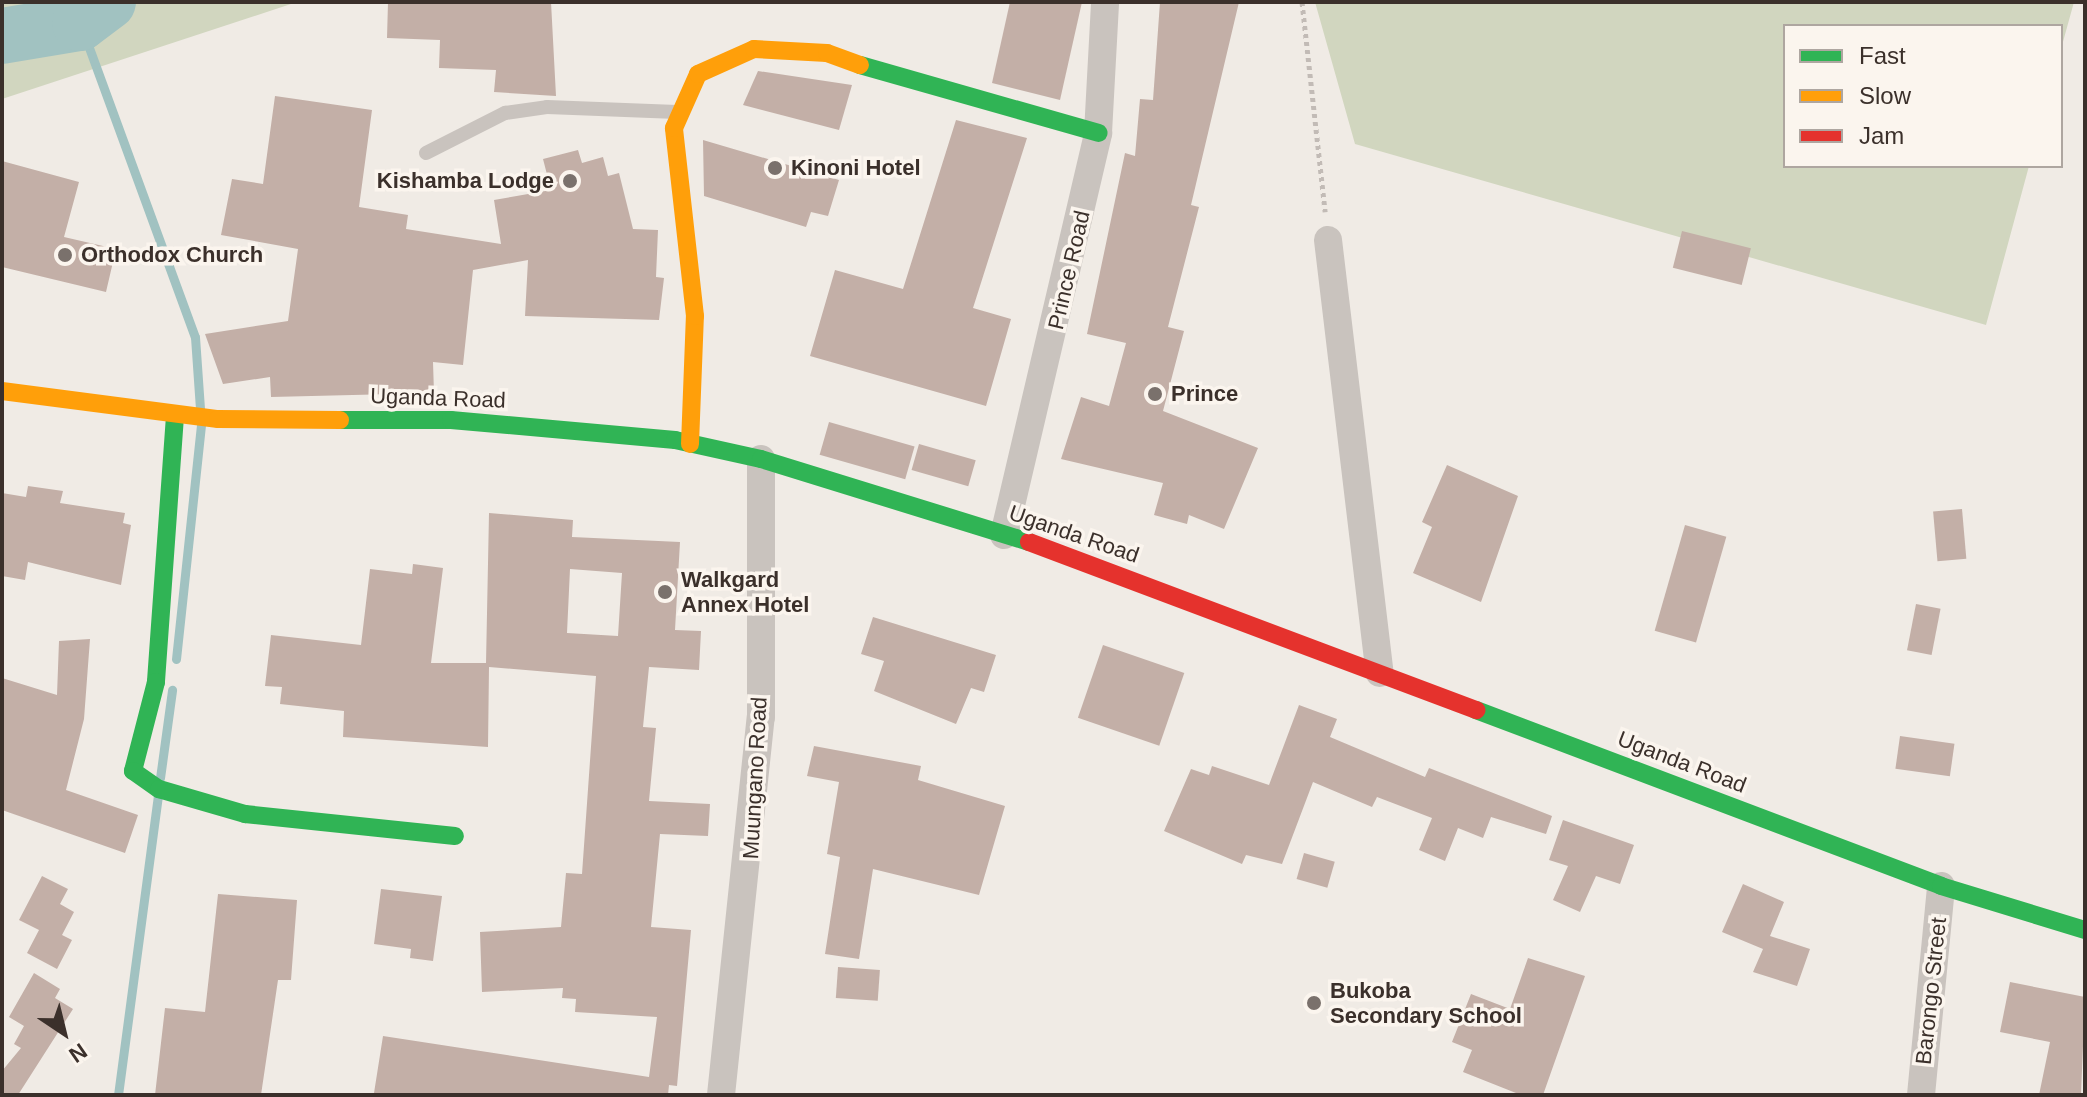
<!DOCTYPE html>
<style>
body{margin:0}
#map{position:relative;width:2087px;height:1097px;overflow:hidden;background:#f0ebe5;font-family:Helvetica,sans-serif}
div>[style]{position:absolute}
.green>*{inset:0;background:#d1d6bf}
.stream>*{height:9px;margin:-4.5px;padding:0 4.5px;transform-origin:4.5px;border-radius:4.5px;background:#a1c2c1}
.river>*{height:56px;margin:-28px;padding:0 28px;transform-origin:28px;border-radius:28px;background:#a1c2c1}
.building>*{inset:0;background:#c3afa7;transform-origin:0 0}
.path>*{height:5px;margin-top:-2.5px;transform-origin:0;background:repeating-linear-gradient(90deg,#c2bbb6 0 4px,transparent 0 8px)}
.lane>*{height:14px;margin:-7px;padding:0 7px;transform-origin:7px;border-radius:7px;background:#c9c3be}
.street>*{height:28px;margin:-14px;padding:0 14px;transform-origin:14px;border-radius:14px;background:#c9c3be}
.fast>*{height:18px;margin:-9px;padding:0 9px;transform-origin:9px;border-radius:9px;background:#30b455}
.slow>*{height:18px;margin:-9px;padding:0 9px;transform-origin:9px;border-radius:9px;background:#ff9f0a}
.jam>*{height:18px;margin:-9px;padding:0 9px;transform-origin:9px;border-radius:9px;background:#e5322d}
.dots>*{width:22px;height:22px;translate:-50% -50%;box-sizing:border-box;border:4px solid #fbf5ee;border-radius:50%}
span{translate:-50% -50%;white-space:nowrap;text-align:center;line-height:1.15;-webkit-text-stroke:7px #fbf5ee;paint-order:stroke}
.poi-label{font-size:22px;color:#3b302b;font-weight:700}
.left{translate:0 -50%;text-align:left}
.right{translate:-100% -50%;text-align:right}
.street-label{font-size:22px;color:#3b302b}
.frame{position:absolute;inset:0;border:4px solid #3b302b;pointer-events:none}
.legend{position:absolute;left:1783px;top:24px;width:280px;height:144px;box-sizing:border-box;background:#fbf5ee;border:2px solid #aea6a0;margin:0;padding:10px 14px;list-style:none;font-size:24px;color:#3b302b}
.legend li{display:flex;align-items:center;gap:16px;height:40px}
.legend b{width:40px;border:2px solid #aea6a0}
.north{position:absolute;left:24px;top:993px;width:80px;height:80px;-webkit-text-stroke:6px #fbf5ee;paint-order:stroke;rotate:145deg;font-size:22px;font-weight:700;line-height:32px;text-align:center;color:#3b302b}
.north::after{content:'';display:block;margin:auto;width:28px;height:36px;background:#3b302b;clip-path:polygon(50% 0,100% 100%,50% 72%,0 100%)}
</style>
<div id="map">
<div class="green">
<i style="clip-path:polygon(2px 2px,297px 2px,2px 99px)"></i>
<i style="clip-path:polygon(1315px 2px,2074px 2px,2061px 49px,2061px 26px,1785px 26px,1785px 166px,2029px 166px,1986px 325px,1355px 144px)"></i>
</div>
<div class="stream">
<i style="left:80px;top:23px;width:334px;rotate:69.9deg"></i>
<i style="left:195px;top:337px;width:72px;rotate:86deg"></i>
<i style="left:176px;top:659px;width:236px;rotate:-83.9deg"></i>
<i style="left:160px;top:778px;width:89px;rotate:-82.2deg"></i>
<i style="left:118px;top:1095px;width:301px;rotate:-82.4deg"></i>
</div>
<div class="river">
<i style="left:2px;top:36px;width:79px;rotate:-9.5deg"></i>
<i style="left:80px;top:23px;width:35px;rotate:-37deg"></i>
</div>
<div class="building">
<i style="clip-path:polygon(388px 2px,551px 2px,556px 96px,494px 92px,496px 70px,439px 68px,440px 40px,387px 38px)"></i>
<i style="clip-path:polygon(1010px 2px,1082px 2px,1060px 100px,992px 83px)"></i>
<i style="clip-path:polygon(1160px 2px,1239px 2px,1191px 205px,1199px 207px,1168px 327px,1184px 331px,1163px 411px,1258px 448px,1224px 529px,1189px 515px,1187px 524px,1154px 515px,1163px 483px,1061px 459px,1081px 397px,1109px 406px,1126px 343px,1087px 334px,1125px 153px,1135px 156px,1140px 99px,1153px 100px)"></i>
<i style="clip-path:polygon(758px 71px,852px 85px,839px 130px,743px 105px)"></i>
<i style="clip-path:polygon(275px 96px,372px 110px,359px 207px,408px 215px,406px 229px,501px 244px,494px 200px,551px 190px,543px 159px,578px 150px,582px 163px,603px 157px,608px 176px,619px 173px,633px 229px,658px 230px,656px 277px,664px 278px,659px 320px,525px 316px,528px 260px,473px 270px,463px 365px,433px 362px,434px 393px,271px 397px,270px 377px,223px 384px,205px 334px,288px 321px,298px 249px,221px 235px,232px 179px,263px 184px)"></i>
<i style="clip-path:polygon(956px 120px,1027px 138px,973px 308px,1011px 319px,986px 406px,810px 356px,835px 270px,903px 289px)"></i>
<i style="clip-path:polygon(703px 140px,839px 180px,828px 216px,811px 212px,806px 227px,704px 196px)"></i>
<i style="clip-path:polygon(2px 161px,79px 182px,64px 237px,116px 249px,106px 292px,2px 267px)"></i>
<i style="left:1682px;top:231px;width:71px;height:38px;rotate:14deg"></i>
<i style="left:829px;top:422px;width:89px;height:34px;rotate:16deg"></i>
<i style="left:919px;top:444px;width:59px;height:27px;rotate:16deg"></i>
<i style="clip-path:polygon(1447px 465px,1518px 496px,1481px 602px,1413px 573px,1432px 527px,1422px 522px)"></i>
<i style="clip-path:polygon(28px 486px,63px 491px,60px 503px,125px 513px,123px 523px,131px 525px,121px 585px,28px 562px,25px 580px,2px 576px,2px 493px,26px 497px)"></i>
<i style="left:1962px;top:509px;width:50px;height:29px;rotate:85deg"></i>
<i style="clip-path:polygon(evenodd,489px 513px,573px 520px,572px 537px,680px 542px,675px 630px,701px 631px,699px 670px,649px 667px,643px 727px,656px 728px,649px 801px,710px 804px,708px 836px,660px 834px,651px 927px,691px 930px,677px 1086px,669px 1085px,668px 1095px,374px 1093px,383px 1036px,649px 1077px,657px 1017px,575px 1012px,576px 999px,562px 998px,563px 988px,482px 992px,480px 932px,561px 927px,566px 873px,582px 874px,596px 676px,489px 667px,488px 747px,343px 737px,344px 711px,280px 704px,282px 687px,265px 686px,271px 635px,361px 645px,370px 569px,412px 574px,413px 564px,443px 568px,431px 663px,486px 663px,489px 513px,570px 569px,622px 573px,618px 636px,567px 633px,570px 569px)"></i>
<i style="left:1685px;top:525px;width:43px;height:110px;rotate:16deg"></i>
<i style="left:1916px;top:604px;width:25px;height:47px;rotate:11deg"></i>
<i style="clip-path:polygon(873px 617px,996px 655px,984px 692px,971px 688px,956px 724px,874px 691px,884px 661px,861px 654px)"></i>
<i style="clip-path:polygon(90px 639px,84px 719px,66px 790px,138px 815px,125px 853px,2px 810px,2px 678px,57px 695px,59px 641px)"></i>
<i style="left:1103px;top:645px;width:86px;height:77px;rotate:19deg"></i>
<i style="clip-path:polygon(1299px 705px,1337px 719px,1330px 737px,1425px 777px,1429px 768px,1552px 816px,1546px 834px,1491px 817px,1483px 838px,1458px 828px,1445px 861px,1419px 850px,1432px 818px,1377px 797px,1372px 807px,1313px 782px,1282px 864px,1246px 855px,1242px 864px,1164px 831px,1191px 769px,1209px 775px,1212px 766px,1269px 785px)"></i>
<i style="left:1900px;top:736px;width:55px;height:33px;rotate:8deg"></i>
<i style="clip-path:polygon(814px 746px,921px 766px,918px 780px,1005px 806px,979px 895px,873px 869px,859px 959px,825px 954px,840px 857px,827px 854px,839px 782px,807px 776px)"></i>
<i style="clip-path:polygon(1563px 820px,1634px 845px,1620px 884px,1596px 876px,1580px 912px,1553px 900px,1568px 866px,1549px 860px)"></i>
<i style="left:1304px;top:853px;width:32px;height:27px;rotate:16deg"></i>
<i style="clip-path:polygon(42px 876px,68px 889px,60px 904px,74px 912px,62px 935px,72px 940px,57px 969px,27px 953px,39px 930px,19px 920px)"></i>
<i style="clip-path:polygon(1743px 884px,1784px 902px,1770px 936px,1810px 949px,1797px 986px,1753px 972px,1763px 949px,1722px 932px)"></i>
<i style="clip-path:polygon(381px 889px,442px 896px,433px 961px,410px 958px,411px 949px,374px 944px)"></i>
<i style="clip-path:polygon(218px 894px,297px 900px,291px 980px,278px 980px,261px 1095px,155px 1095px,165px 1008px,205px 1012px)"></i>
<i style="clip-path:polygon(1528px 958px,1585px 976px,1543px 1095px,1521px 1095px,1463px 1072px,1472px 1050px,1452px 1042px,1471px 994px,1510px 1009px)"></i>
<i style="left:838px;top:967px;width:42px;height:31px;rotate:4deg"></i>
<i style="clip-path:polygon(34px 973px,60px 989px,55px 998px,73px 1009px,18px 1095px,2px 1095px,2px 1071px,21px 1048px,14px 1044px,24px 1026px,9px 1017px)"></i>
<i style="clip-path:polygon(2010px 982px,2085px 997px,2081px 1095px,2039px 1095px,2050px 1042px,2000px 1032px)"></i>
</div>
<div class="path">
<i style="left:1302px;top:2px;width:211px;rotate:83.7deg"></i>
</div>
<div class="lane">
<i style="left:426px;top:153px;width:89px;rotate:-26.9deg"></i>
<i style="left:505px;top:113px;width:42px;rotate:-8.1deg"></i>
<i style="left:547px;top:107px;width:130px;rotate:2.2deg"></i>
</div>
<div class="street">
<i style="left:1328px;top:240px;width:436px;rotate:83.2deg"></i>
<i style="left:1004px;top:535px;width:413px;rotate:-76.8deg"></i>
<i style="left:1098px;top:133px;width:131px;rotate:-86.9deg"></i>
<i style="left:721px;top:1095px;width:380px;rotate:-84deg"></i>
<i style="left:761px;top:717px;width:258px;rotate:-90deg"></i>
<i style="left:1921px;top:1095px;width:210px;rotate:-84.5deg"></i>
</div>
<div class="fast">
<i style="left:860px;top:65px;width:248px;rotate:15.9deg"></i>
<i style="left:175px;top:416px;width:267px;rotate:94.1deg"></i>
<i style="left:156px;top:682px;width:92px;rotate:104.5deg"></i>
<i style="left:133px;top:771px;width:32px;rotate:35deg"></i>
<i style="left:159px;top:789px;width:90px;rotate:16.2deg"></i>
<i style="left:245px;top:814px;width:211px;rotate:6deg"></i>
<i style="left:340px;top:420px;width:111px"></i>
<i style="left:451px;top:420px;width:225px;rotate:5.1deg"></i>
<i style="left:675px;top:440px;width:88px;rotate:12.5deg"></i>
<i style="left:761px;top:459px;width:281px;rotate:17.2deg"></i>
<i style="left:1476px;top:710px;width:497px;rotate:20.7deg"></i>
<i style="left:1941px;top:886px;width:151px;rotate:17deg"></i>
</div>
<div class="slow">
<i style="left:2px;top:391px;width:218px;rotate:7.4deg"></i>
<i style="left:218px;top:419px;width:122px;rotate:0.5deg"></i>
<i style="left:690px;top:444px;width:128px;rotate:-87.8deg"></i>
<i style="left:695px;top:316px;width:189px;rotate:-96.4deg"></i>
<i style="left:674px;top:128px;width:59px;rotate:-66deg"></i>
<i style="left:698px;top:74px;width:61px;rotate:-24.1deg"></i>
<i style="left:754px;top:49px;width:73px;rotate:3.1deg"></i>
<i style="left:827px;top:53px;width:35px;rotate:20deg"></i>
</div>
<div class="jam">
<i style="left:1029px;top:542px;width:478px;rotate:20.6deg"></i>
</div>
<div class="dots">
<i style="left:775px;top:168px;background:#7a716c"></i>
<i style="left:570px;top:181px;background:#7a716c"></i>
<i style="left:65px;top:255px;background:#7a716c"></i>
<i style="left:1155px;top:394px;background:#7a716c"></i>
<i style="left:665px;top:592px;background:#7a716c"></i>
<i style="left:1314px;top:1003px;background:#7a716c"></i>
</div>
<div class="poi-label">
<span class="left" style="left:791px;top:168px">Kinoni Hotel</span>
<span class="right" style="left:554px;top:181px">Kishamba Lodge</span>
<span class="left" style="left:81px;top:255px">Orthodox Church</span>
<span class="left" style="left:1171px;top:394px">Prince</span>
<span class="left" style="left:681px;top:592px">Walkgard<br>Annex Hotel</span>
<span class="left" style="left:1330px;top:1003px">Bukoba<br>Secondary School</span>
</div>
<div class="street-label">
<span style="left:1069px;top:270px;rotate:-77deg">Prince Road</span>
<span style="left:438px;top:398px;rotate:2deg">Uganda Road</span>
<span style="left:1074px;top:534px;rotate:19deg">Uganda Road</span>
<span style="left:1682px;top:762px;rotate:21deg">Uganda Road</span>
<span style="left:755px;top:778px;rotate:-87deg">Muungano Road</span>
<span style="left:1931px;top:991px;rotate:-84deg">Barongo Street</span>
</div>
<div class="frame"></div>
<ul class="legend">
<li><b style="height:10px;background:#30b455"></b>Fast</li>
<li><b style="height:10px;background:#ff9f0a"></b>Slow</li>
<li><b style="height:10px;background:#e5322d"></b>Jam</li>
</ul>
<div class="north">N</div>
</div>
